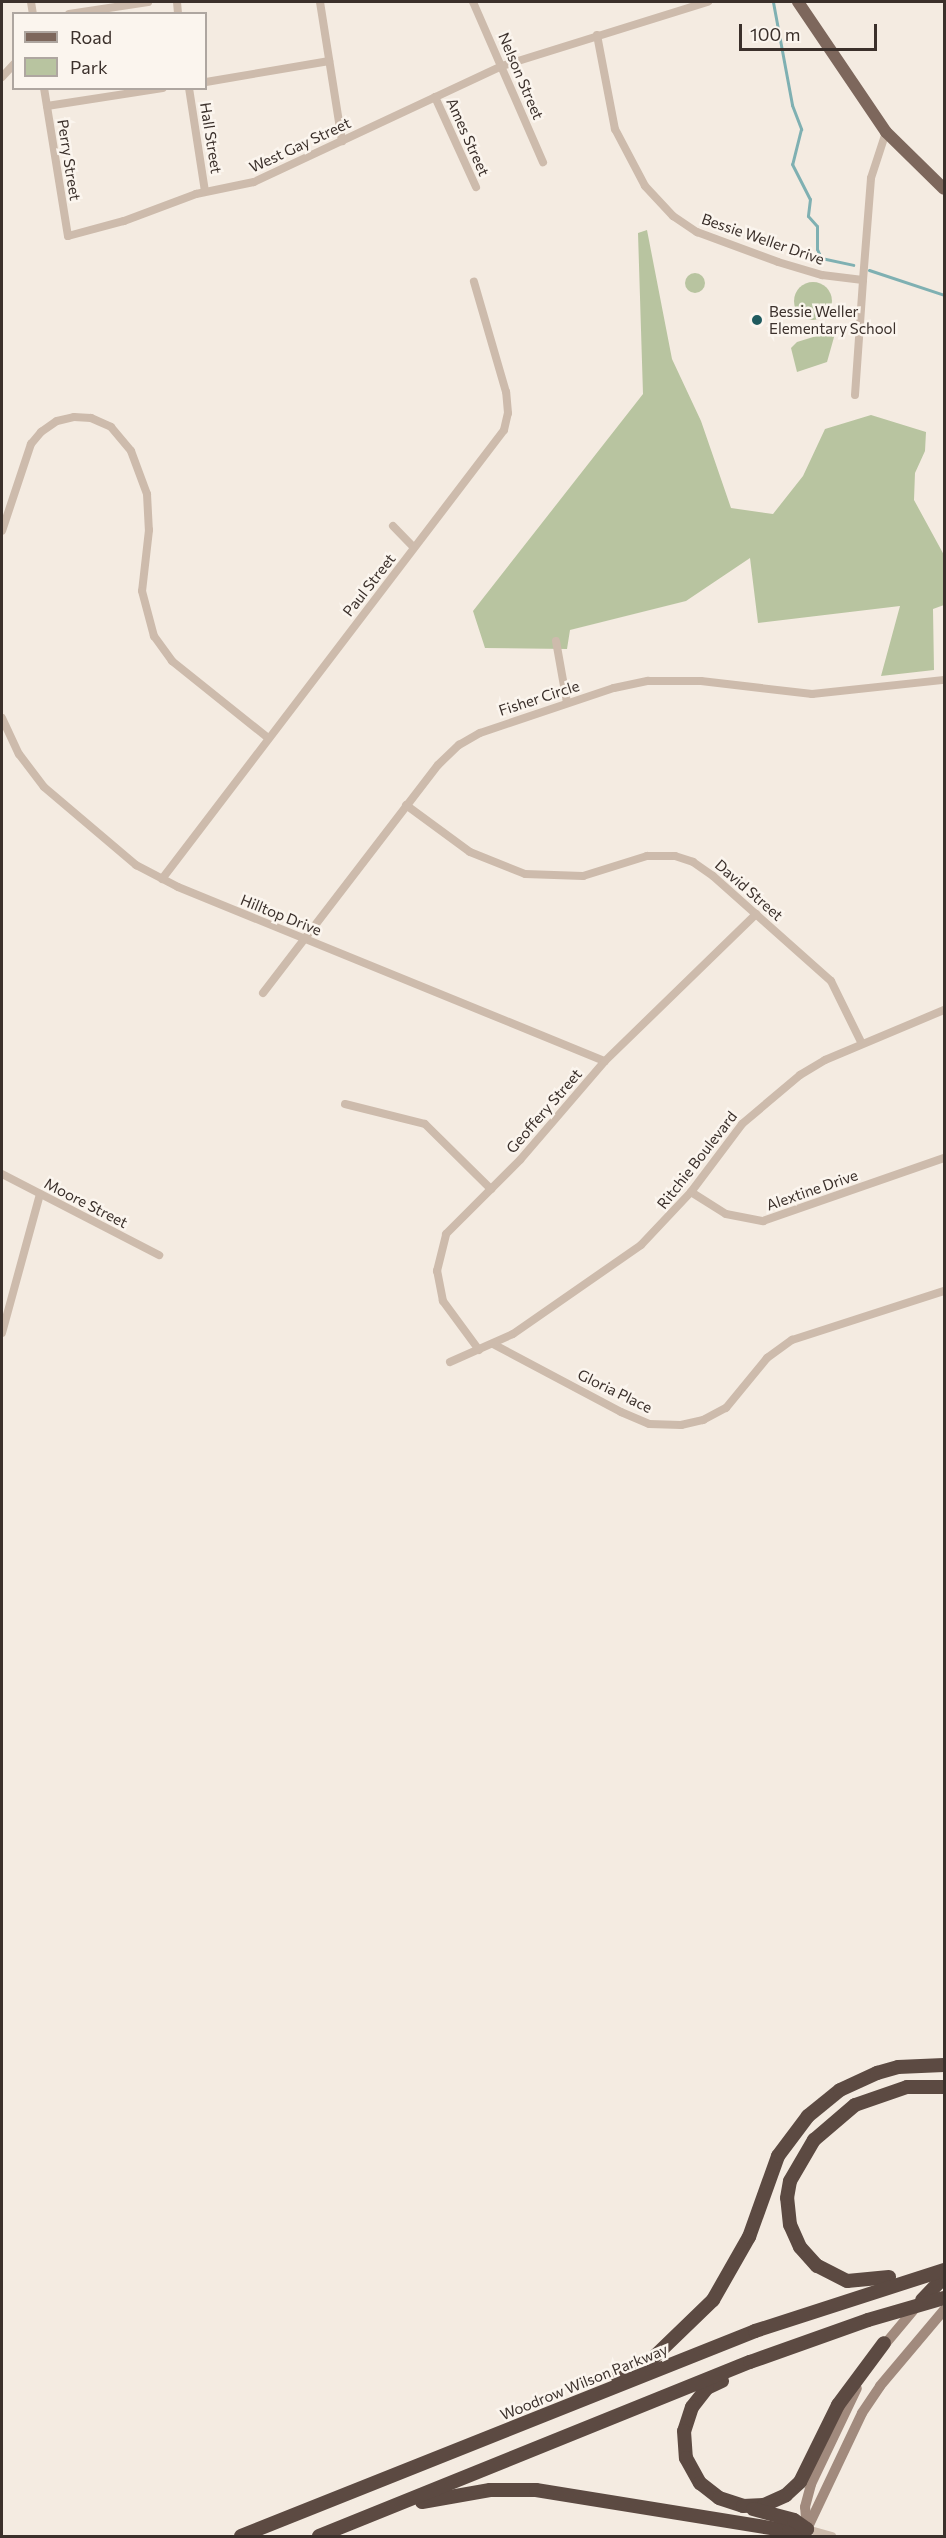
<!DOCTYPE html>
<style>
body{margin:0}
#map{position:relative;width:946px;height:2538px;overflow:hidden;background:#f4ebe1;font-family:Commissioner,sans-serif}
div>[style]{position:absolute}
.green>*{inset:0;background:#b8c4a0}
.round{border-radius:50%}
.stream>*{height:3px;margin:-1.5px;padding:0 1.5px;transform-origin:1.5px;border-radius:1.5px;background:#7fb0b2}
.minor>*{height:8px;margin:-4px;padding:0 4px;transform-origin:4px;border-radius:4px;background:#cdbbac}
.secondary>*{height:10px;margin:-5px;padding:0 5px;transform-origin:5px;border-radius:5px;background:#a18a7d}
.primary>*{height:12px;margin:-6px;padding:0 6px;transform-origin:6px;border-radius:6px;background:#7d675c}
.motorway>*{height:14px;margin:-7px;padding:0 7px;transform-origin:7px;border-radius:7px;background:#5c4a42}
.motorway-bridge>*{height:14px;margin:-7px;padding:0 7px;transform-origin:7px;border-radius:7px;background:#5c4a42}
.dots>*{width:16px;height:16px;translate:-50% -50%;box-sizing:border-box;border:3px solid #fbf5ee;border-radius:50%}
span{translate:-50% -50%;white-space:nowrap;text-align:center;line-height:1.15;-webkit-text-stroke:5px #fbf5ee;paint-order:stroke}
.street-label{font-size:15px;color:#3b302b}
.poi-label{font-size:15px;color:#3b302b}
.left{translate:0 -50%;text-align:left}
.frame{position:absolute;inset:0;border:3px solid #3b302b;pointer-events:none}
.legend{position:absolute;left:12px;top:12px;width:195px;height:78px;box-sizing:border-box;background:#fbf5ee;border:2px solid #aea6a0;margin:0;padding:8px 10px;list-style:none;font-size:18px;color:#3b302b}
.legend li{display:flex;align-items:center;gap:12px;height:30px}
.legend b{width:30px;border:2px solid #aea6a0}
.scale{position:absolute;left:739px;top:24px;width:138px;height:27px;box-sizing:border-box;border:3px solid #3b302b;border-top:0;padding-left:8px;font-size:18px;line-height:21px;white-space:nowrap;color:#3b302b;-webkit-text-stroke:4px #fbf5ee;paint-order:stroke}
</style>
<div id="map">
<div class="green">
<i style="clip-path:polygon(647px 230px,672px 359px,701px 421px,731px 508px,773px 514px,803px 476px,825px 429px,871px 415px,926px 432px,925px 451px,915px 473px,914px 500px,944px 555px,944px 605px,933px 609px,934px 670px,881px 676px,900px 606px,758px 623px,750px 558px,686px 601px,570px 630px,567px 649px,485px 648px,473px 611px,643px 394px,638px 233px)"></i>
<i class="round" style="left:685px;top:273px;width:20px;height:20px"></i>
<i class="round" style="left:794px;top:282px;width:38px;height:38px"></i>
<i style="clip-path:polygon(836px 330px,827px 362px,797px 372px,791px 348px,797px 342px)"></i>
</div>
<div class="stream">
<i style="left:773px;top:2px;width:105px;rotate:79.5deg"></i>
<i style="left:792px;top:105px;width:26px;rotate:69deg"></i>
<i style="left:801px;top:129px;width:36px;rotate:104deg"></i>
<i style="left:792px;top:164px;width:39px;rotate:63deg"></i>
<i style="left:810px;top:199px;width:17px;rotate:97deg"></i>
<i style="left:808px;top:216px;width:13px;rotate:48deg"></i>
<i style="left:817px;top:226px;width:23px;rotate:90deg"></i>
<i style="left:817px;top:249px;width:10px;rotate:66deg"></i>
<i style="left:821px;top:258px;width:33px;rotate:12deg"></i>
<i style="left:869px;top:270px;width:79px;rotate:18.4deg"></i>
</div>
<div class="minor">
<i style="left:31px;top:2px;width:12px;rotate:81deg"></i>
<i style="left:177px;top:2px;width:12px;rotate:85deg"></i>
<i style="left:320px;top:2px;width:141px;rotate:81deg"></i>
<i style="left:473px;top:2px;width:175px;rotate:66.4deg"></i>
<i style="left:69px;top:14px;width:80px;rotate:-8.6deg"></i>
<i style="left:597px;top:35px;width:96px;rotate:79.2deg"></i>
<i style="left:615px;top:129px;width:64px;rotate:62.2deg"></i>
<i style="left:645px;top:186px;width:41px;rotate:47deg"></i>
<i style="left:673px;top:216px;width:29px;rotate:34deg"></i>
<i style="left:697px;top:232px;width:86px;rotate:20.3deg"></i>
<i style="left:778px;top:262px;width:46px;rotate:16.5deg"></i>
<i style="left:822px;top:275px;width:41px;rotate:7deg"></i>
<i style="left:863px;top:280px;width:102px;rotate:-85.5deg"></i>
<i style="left:871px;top:178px;width:48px;rotate:-71.9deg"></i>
<i style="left:2px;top:77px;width:18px;rotate:-47deg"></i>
<i style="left:206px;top:82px;width:125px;rotate:-9.7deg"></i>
<i style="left:44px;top:88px;width:150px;rotate:80.8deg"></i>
<i style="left:68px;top:236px;width:58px;rotate:-15deg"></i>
<i style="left:124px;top:221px;width:77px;rotate:-20.6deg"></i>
<i style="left:196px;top:194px;width:59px;rotate:-11.7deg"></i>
<i style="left:254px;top:182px;width:274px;rotate:-25.1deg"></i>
<i style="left:502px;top:66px;width:216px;rotate:-17.3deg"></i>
<i style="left:189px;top:88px;width:104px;rotate:81.2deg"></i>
<i style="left:435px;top:97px;width:99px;rotate:65.5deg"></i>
<i style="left:47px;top:106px;width:117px;rotate:-8.8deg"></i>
<i style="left:855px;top:395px;width:115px;rotate:-86deg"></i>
<i style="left:393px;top:526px;width:30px;rotate:46deg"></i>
<i style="left:2px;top:531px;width:92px;rotate:-71.6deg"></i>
<i style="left:31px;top:444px;width:16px;rotate:-50deg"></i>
<i style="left:41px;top:432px;width:19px;rotate:-35deg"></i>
<i style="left:57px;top:421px;width:17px;rotate:-13deg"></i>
<i style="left:74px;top:417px;width:17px;rotate:3deg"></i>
<i style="left:91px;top:418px;width:22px;rotate:24deg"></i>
<i style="left:111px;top:427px;width:31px;rotate:50deg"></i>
<i style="left:131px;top:451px;width:46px;rotate:69.6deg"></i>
<i style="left:147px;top:494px;width:36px;rotate:87deg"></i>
<i style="left:149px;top:530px;width:61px;rotate:96.5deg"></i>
<i style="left:142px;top:591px;width:47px;rotate:75.1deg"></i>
<i style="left:154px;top:636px;width:31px;rotate:54deg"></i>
<i style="left:172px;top:661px;width:123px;rotate:38.7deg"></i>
<i style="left:556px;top:641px;width:63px;rotate:79.9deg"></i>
<i style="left:2px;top:718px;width:40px;rotate:65deg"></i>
<i style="left:19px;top:754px;width:41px;rotate:52.9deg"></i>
<i style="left:44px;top:787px;width:121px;rotate:40.3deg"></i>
<i style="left:136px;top:865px;width:47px;rotate:27.6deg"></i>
<i style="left:178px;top:887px;width:461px;rotate:22.2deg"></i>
<i style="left:406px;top:805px;width:79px;rotate:36.3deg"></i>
<i style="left:470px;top:852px;width:59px;rotate:21.8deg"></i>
<i style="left:525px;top:874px;width:58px;rotate:2deg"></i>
<i style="left:583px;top:876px;width:67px;rotate:-17.4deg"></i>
<i style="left:647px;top:856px;width:28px"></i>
<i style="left:675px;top:856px;width:19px;rotate:18deg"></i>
<i style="left:693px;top:862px;width:24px;rotate:35deg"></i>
<i style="left:713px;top:876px;width:158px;rotate:41.7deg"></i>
<i style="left:831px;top:981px;width:70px;rotate:63.8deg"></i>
<i style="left:162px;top:879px;width:564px;rotate:-52.7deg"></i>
<i style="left:504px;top:430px;width:17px;rotate:-77deg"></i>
<i style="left:508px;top:413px;width:21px;rotate:-95deg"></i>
<i style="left:506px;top:392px;width:115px;rotate:-106.2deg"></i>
<i style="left:263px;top:993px;width:287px;rotate:-52.5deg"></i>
<i style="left:438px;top:765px;width:29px;rotate:-44deg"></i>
<i style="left:459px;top:745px;width:24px;rotate:-30deg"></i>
<i style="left:480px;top:733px;width:141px;rotate:-18.6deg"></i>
<i style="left:614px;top:688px;width:35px;rotate:-12deg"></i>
<i style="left:648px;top:681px;width:53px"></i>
<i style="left:701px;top:681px;width:112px;rotate:6.7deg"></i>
<i style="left:812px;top:694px;width:133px;rotate:-6.1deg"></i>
<i style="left:345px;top:1104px;width:82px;rotate:14deg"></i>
<i style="left:425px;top:1124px;width:93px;rotate:44.6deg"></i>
<i style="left:2px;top:1174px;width:177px;rotate:27.3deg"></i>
<i style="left:691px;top:1192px;width:41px;rotate:32.2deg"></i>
<i style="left:726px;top:1214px;width:38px;rotate:11deg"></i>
<i style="left:763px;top:1221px;width:192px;rotate:-19.2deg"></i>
<i style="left:2px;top:1333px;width:144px;rotate:-74.7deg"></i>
<i style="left:493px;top:1344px;width:145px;rotate:28deg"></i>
<i style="left:621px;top:1412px;width:30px;rotate:23deg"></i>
<i style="left:649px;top:1424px;width:32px;rotate:2deg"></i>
<i style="left:681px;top:1425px;width:23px;rotate:-13deg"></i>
<i style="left:703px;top:1420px;width:26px;rotate:-28deg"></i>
<i style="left:726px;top:1408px;width:65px;rotate:-50.6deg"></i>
<i style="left:767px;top:1358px;width:31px;rotate:-36deg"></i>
<i style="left:792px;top:1340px;width:160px;rotate:-17.9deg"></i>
<i style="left:479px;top:1350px;width:61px;rotate:-126.3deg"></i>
<i style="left:443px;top:1301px;width:31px;rotate:-101deg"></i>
<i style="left:437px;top:1271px;width:38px;rotate:-76deg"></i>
<i style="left:446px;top:1234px;width:105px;rotate:-45deg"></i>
<i style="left:520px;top:1160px;width:130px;rotate:-49.4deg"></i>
<i style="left:605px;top:1061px;width:211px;rotate:-44.2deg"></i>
<i style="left:450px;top:1362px;width:69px;rotate:-24deg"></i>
<i style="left:513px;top:1334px;width:156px;rotate:-34.8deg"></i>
<i style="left:641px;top:1245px;width:73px;rotate:-46.7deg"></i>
<i style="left:691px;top:1192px;width:85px;rotate:-53.1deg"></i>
<i style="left:742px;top:1124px;width:76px;rotate:-40.2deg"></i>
<i style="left:800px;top:1075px;width:29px;rotate:-31deg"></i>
<i style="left:825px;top:1060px;width:129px;rotate:-22.8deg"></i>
<i style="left:807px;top:2529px;width:26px;rotate:16deg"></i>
</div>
<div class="secondary">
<i style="left:881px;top:2349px;width:56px;rotate:-50.1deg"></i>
<i style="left:807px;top:2529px;width:22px;rotate:-95deg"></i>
<i style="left:805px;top:2507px;width:24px;rotate:-75deg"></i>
<i style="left:811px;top:2484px;width:106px;rotate:-64.4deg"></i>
<i style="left:807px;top:2529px;width:128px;rotate:-64.6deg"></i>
<i style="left:862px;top:2413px;width:32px;rotate:-56deg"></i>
<i style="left:880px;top:2386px;width:99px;rotate:-49.9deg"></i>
</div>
<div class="primary">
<i style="left:798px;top:2px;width:157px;rotate:55.9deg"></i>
<i style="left:886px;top:132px;width:81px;rotate:44.5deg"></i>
</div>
<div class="motorway">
<i style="left:889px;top:2277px;width:42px;rotate:174.6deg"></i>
<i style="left:847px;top:2281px;width:34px;rotate:-153deg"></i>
<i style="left:817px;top:2266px;width:25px;rotate:-132deg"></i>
<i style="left:800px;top:2247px;width:24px;rotate:-114deg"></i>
<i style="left:790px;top:2225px;width:27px;rotate:-96deg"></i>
<i style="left:787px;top:2198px;width:17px;rotate:-80deg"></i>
<i style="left:790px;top:2181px;width:48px;rotate:-59.7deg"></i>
<i style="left:814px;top:2140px;width:54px;rotate:-40.5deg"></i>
<i style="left:855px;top:2105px;width:55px;rotate:-19.1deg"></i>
<i style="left:907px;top:2087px;width:37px"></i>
<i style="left:922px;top:2300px;width:32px;rotate:-46deg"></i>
<i style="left:617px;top:2376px;width:42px;rotate:-27.2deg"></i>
<i style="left:654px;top:2357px;width:82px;rotate:-44deg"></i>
<i style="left:713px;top:2300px;width:73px;rotate:-60.3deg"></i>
<i style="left:749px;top:2237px;width:86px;rotate:-70.3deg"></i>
<i style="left:778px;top:2156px;width:50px;rotate:-53.1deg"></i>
<i style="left:808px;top:2116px;width:41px;rotate:-39.1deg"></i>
<i style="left:840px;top:2090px;width:41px;rotate:-24.7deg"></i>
<i style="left:877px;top:2073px;width:22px;rotate:-16deg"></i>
<i style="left:898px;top:2067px;width:46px;rotate:-2.5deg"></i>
<i style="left:722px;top:2381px;width:17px;rotate:155deg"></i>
<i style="left:707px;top:2388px;width:24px;rotate:128deg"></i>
<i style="left:692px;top:2407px;width:25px;rotate:108deg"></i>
<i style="left:684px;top:2431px;width:27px;rotate:86deg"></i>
<i style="left:686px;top:2458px;width:29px;rotate:61deg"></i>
<i style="left:700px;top:2483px;width:24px;rotate:38deg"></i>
<i style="left:719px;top:2498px;width:25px;rotate:18deg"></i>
<i style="left:743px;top:2506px;width:21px;rotate:-3deg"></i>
<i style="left:764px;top:2505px;width:24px;rotate:-24deg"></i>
<i style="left:786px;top:2495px;width:19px;rotate:-43deg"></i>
<i style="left:800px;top:2482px;width:86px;rotate:-63.7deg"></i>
<i style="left:838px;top:2405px;width:77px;rotate:-53.4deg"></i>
<i style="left:422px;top:2502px;width:69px;rotate:-10deg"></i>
<i style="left:490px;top:2490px;width:46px"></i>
<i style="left:536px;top:2490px;width:256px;rotate:9.2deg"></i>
<i style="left:789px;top:2531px;width:18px;rotate:-6deg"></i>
<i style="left:753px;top:2509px;width:42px;rotate:15deg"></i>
<i style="left:794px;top:2520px;width:16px;rotate:35deg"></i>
<i style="left:241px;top:2536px;width:553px;rotate:-21.74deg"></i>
<i style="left:755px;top:2331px;width:199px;rotate:-17.9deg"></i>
<i style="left:319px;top:2536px;width:465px;rotate:-22deg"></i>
<i style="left:750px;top:2362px;width:125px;rotate:-19.6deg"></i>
</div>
<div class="motorway-bridge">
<i style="left:868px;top:2320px;width:79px;rotate:-16.1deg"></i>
</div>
<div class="dots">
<i style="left:757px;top:320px;background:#1f5a5e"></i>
</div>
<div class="street-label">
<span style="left:521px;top:76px;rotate:67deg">Nelson Street</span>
<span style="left:468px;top:137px;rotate:66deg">Ames Street</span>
<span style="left:211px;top:138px;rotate:81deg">Hall Street</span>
<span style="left:300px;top:145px;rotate:-25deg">West Gay Street</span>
<span style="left:69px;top:160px;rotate:81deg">Perry Street</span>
<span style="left:763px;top:239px;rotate:19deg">Bessie Weller Drive</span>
<span style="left:369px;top:585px;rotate:-52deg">Paul Street</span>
<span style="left:539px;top:698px;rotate:-18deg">Fisher Circle</span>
<span style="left:749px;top:890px;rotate:41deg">David Street</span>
<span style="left:281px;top:915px;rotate:22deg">Hilltop Drive</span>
<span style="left:544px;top:1111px;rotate:-49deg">Geoffery Street</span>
<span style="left:697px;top:1160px;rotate:-52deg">Ritchie Boulevard</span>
<span style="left:812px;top:1190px;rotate:-19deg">Alextine Drive</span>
<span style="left:86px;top:1203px;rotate:27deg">Moore Street</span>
<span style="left:615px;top:1391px;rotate:26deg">Gloria Place</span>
<span style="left:584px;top:2382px;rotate:-22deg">Woodrow Wilson Parkway</span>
</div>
<div class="poi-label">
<span class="left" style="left:769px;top:320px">Bessie Weller<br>Elementary School</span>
</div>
<div class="frame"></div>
<ul class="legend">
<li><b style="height:8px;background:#7d675c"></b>Road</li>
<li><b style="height:16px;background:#b8c4a0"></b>Park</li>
</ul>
<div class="scale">100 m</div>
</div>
